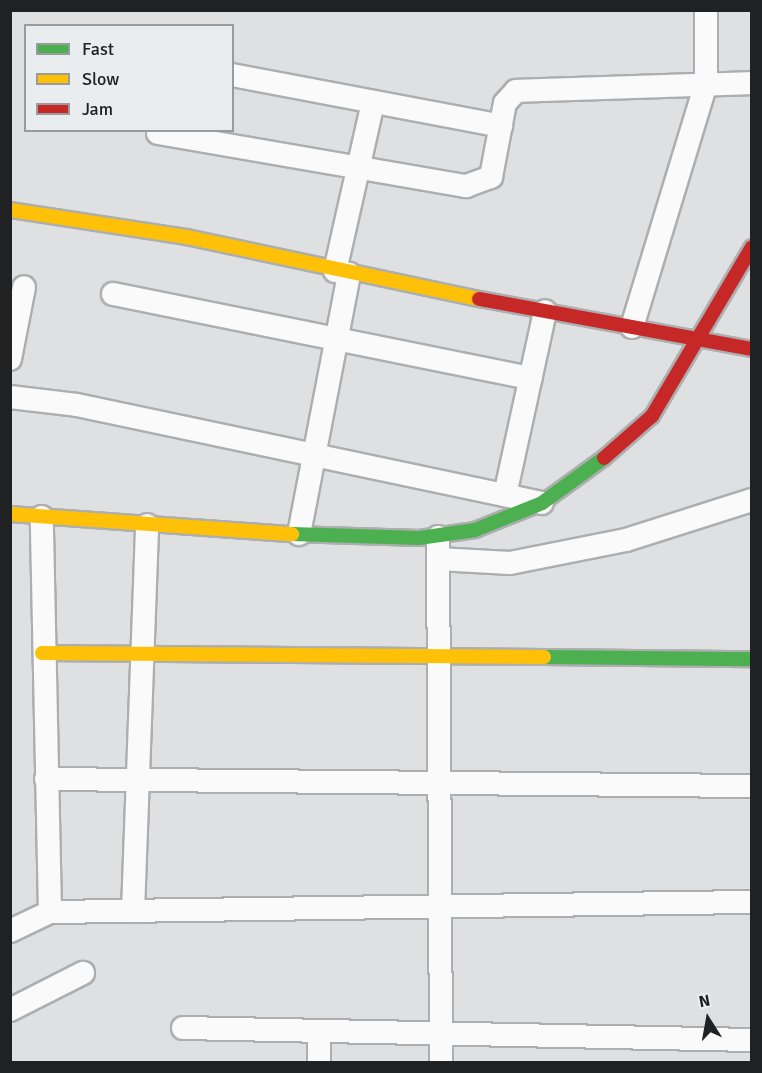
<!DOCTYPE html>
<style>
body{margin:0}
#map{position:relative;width:762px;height:1073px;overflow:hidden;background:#dee0e1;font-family:Signika,sans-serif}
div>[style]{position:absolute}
.roads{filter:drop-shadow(2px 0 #acaeaf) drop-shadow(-2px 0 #acaeaf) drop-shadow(0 2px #acaeaf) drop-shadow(0 -2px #acaeaf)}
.street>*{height:22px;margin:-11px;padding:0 11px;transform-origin:11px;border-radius:11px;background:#fafafa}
.fast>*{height:14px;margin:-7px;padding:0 7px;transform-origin:7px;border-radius:7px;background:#4caf50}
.slow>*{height:14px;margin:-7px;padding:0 7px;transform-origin:7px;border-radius:7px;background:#ffc107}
.jam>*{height:14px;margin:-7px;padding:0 7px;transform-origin:7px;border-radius:7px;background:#c62828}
span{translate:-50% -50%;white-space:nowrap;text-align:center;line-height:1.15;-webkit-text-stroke:4.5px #eaedef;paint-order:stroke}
.frame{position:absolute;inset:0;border:12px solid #202122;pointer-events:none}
.legend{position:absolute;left:24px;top:24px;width:210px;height:108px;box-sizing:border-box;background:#eaedef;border:2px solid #999b9d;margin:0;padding:8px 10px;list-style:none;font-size:18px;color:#202122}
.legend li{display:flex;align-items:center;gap:12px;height:30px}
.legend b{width:30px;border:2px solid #999b9d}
.north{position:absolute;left:678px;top:989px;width:60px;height:60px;-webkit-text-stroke:4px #eaedef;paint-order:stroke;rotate:349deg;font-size:16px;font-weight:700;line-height:24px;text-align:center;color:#202122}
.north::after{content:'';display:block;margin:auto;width:21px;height:27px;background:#202122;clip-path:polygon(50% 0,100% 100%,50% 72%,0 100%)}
</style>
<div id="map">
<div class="roads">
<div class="street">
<i style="left:232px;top:75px;width:274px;rotate:10.7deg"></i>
<i style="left:158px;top:133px;width:313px;rotate:9.8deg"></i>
<i style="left:466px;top:186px;width:27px;rotate:-20deg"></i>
<i style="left:491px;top:177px;width:75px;rotate:-79.3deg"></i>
<i style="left:505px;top:103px;width:16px;rotate:-47deg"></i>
<i style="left:516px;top:91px;width:236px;rotate:-1.9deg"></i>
<i style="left:335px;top:271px;width:173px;rotate:-77.3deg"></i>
<i style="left:113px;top:294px;width:426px;rotate:11.4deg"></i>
<i style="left:632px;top:327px;width:254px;rotate:-73.1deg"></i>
<i style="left:706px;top:84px;width:74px;rotate:-90deg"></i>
<i style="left:10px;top:359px;width:73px;rotate:-79deg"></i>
<i style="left:10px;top:397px;width:67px;rotate:6.8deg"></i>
<i style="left:77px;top:405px;width:475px;rotate:11.9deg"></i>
<i style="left:505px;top:495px;width:188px;rotate:-77.7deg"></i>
<i style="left:299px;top:534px;width:265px;rotate:-79.1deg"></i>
<i style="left:438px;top:537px;width:525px;rotate:89.67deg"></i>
<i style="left:438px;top:559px;width:72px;rotate:3.2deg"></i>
<i style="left:510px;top:563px;width:118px;rotate:-11.2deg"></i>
<i style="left:626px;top:540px;width:132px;rotate:-17.6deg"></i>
<i style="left:46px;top:779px;width:706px;rotate:0.57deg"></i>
<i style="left:133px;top:911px;width:386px;rotate:-87.9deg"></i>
<i style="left:50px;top:912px;width:702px;rotate:-0.82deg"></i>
<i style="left:10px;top:931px;width:44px;rotate:-25.4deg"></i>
<i style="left:50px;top:912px;width:395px;rotate:-91.2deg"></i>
<i style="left:10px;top:1010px;width:82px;rotate:-26.9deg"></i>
<i style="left:183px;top:1028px;width:569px;rotate:1.21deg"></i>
<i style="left:319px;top:1062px;width:31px;rotate:-90deg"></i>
</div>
<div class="fast">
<i style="left:292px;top:534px;width:127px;rotate:1.8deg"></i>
<i style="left:419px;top:538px;width:57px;rotate:-8.1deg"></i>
<i style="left:475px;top:530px;width:72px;rotate:-21.9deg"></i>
<i style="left:542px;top:503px;width:77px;rotate:-36deg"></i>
<i style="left:544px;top:657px;width:208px;rotate:0.6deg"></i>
</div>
<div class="slow">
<i style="left:10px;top:210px;width:179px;rotate:8.7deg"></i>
<i style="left:187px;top:237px;width:299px;rotate:12deg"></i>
<i style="left:10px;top:514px;width:283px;rotate:4.1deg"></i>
<i style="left:42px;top:653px;width:502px;rotate:0.46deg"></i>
</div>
<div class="jam">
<i style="left:479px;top:299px;width:278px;rotate:10.4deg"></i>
<i style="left:604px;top:458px;width:64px;rotate:-41.2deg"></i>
<i style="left:652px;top:416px;width:196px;rotate:-59.4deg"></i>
</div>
</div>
<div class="frame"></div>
<ul class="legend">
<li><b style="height:8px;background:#4caf50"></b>Fast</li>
<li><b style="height:8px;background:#ffc107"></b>Slow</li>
<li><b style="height:8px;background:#c62828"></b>Jam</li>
</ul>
<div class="north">N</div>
</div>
